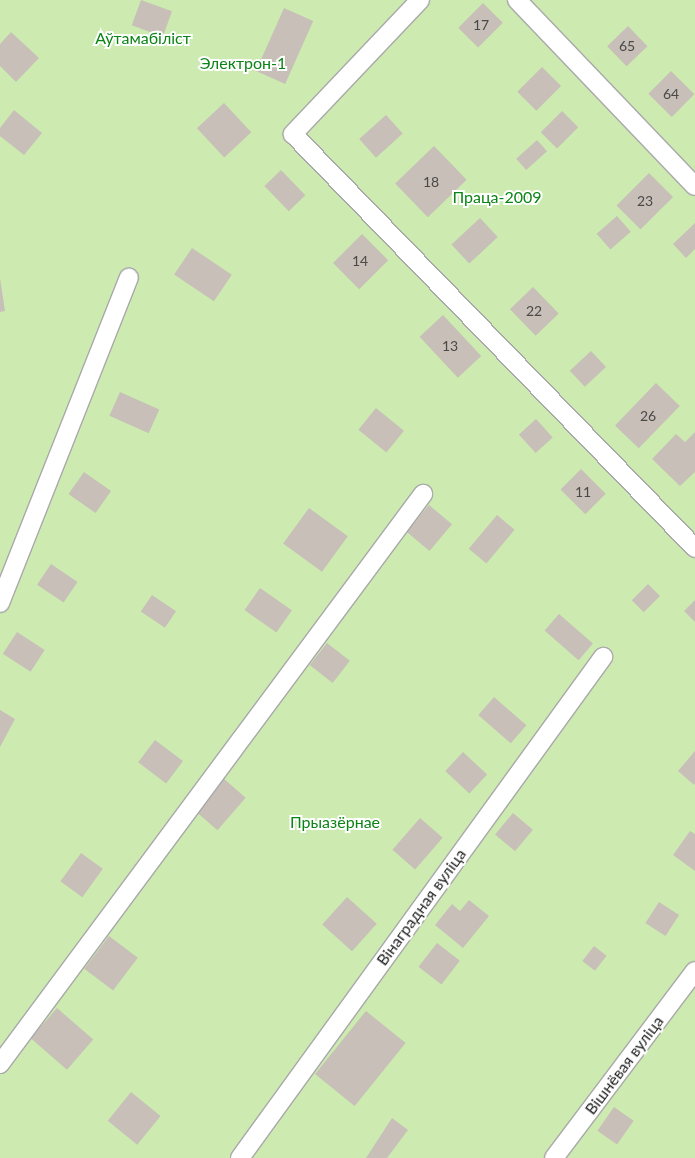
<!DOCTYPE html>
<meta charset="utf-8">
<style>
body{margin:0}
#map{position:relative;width:695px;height:1158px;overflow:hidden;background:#f2efe9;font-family:Lato,sans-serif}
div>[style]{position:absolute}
.grass>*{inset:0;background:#cdebb0;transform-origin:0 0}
.building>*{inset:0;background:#c7bfb8;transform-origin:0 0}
.roads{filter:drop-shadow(1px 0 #a9a9a9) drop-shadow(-1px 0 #a9a9a9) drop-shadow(0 1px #a9a9a9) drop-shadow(0 -1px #a9a9a9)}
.lane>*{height:18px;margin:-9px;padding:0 9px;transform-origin:9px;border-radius:9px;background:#fff}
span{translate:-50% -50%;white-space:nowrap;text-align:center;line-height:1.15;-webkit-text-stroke:4px #fff;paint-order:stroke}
.number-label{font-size:14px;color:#4b4948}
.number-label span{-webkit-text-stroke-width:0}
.park-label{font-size:16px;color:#0c8416}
.street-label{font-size:16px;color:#222}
</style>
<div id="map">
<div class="grass">
<i style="left:0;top:0;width:695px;height:1158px"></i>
</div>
<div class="building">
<i style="left:141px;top:0;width:33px;height:27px;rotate:20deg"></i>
<i style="left:483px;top:3px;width:28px;height:35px;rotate:45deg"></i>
<i style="left:284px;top:8px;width:32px;height:69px;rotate:24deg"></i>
<i style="left:628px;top:26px;width:28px;height:29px;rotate:46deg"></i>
<i style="clip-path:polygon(11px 32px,39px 58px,16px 82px,0 66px,0 44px)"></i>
<i style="left:542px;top:67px;width:27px;height:35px;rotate:45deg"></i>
<i style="left:671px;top:71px;width:33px;height:32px;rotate:45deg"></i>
<i style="left:224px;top:103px;width:40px;height:37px;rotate:47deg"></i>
<i style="clip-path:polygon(14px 110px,42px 133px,24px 155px,0 136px,0 128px)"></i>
<i style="left:562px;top:111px;width:23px;height:30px;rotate:45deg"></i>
<i style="left:386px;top:115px;width:25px;height:36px;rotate:48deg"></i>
<i style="left:537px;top:140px;width:15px;height:28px;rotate:48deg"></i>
<i style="left:434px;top:146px;width:47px;height:54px;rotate:46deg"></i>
<i style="left:281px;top:170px;width:35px;height:23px;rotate:46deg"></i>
<i style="left:649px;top:173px;width:34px;height:46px;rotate:45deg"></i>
<i style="left:617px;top:216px;width:21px;height:27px;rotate:49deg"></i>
<i style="left:480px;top:218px;width:26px;height:39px;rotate:47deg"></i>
<i style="clip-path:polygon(695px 223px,695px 249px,686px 258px,673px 244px)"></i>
<i style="left:362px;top:234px;width:37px;height:41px;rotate:45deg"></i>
<i style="left:192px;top:248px;width:48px;height:32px;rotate:34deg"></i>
<i style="clip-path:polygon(0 278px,5px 311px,0 312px)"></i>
<i style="left:533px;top:287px;width:37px;height:32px;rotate:46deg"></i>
<i style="left:443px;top:315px;width:56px;height:32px;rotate:47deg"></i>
<i style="left:591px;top:351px;width:22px;height:29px;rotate:47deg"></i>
<i style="left:656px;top:383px;width:33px;height:59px;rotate:44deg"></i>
<i style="left:120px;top:392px;width:43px;height:26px;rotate:24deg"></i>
<i style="left:376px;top:408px;width:36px;height:28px;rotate:39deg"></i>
<i style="left:536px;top:419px;width:25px;height:23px;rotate:48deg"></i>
<i style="clip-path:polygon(695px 432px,695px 472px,680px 486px,652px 459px,676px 434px,685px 442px)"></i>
<i style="left:581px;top:469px;width:35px;height:29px;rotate:45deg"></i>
<i style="left:84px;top:472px;width:33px;height:27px;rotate:35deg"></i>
<i style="left:429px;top:505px;width:30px;height:35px;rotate:40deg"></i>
<i style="left:309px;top:508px;width:48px;height:44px;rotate:36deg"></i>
<i style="left:497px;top:515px;width:23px;height:44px;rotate:40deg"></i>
<i style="left:51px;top:564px;width:32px;height:25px;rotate:34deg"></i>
<i style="left:648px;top:584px;width:17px;height:23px;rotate:45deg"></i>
<i style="left:260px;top:588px;width:39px;height:27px;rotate:35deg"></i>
<i style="left:152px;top:595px;width:29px;height:20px;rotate:34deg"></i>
<i style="clip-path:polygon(695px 600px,695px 622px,684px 611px)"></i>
<i style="left:559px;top:614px;width:45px;height:22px;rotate:41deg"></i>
<i style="left:17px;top:632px;width:33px;height:26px;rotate:33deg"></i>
<i style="left:327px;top:643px;width:29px;height:28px;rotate:38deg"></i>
<i style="left:494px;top:697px;width:43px;height:24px;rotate:41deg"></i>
<i style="clip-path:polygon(0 710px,15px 719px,0 747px)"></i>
<i style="left:155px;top:740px;width:35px;height:28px;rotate:37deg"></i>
<i style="clip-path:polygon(695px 751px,695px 783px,694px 785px,678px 771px)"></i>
<i style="left:463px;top:752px;width:33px;height:26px;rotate:43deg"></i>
<i style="left:223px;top:778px;width:30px;height:43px;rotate:41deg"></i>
<i style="left:513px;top:813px;width:26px;height:28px;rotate:40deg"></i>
<i style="left:420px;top:818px;width:30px;height:42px;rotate:41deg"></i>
<i style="clip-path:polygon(690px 831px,695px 834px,695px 871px,673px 855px)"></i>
<i style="left:81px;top:853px;width:27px;height:35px;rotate:36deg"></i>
<i style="left:347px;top:897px;width:40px;height:37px;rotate:42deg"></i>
<i style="clip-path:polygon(469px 900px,489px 916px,463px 948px,435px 925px,452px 904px,460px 911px)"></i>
<i style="left:659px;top:902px;width:24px;height:25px;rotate:33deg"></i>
<i style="left:109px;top:936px;width:36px;height:41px;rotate:37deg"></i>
<i style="left:437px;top:943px;width:29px;height:30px;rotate:38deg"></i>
<i style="left:594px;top:946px;width:16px;height:19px;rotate:38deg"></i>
<i style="left:57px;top:1008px;width:48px;height:40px;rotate:41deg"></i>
<i style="left:366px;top:1011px;width:51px;height:81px;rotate:39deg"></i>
<i style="left:131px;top:1092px;width:38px;height:37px;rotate:39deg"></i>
<i style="left:614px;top:1107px;width:24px;height:29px;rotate:35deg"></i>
<i style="clip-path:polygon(392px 1118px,408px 1130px,387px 1158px,366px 1158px)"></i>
</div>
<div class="roads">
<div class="lane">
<i style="left:420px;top:0;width:185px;rotate:133.5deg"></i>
<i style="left:293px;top:134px;width:577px;rotate:45.84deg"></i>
<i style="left:517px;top:0;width:257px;rotate:46.3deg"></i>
<i style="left:0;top:603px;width:350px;rotate:-68.4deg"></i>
<i style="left:0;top:1064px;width:710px;rotate:-53.42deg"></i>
<i style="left:240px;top:1158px;width:619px;rotate:-54.07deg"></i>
<i style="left:554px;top:1158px;width:234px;rotate:-53deg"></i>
</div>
</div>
<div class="number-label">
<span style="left:481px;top:25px">17</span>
<span style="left:627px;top:46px">65</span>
<span style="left:671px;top:94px">64</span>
<span style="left:431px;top:182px">18</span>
<span style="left:645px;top:201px">23</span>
<span style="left:360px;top:261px">14</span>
<span style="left:534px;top:311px">22</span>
<span style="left:450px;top:346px">13</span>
<span style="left:648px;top:416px">26</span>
<span style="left:583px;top:492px">11</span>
</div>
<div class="park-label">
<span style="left:143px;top:38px">Аўтамабіліст</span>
<span style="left:243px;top:63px">Электрон-1</span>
<span style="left:497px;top:197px">Праца-2009</span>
<span style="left:335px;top:822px">Прыазёрнае</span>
</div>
<div class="street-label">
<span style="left:421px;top:907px;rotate:-54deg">Вінаградная вуліца</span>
<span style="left:624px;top:1065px;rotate:-53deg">Вішнёвая вуліца</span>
</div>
</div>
